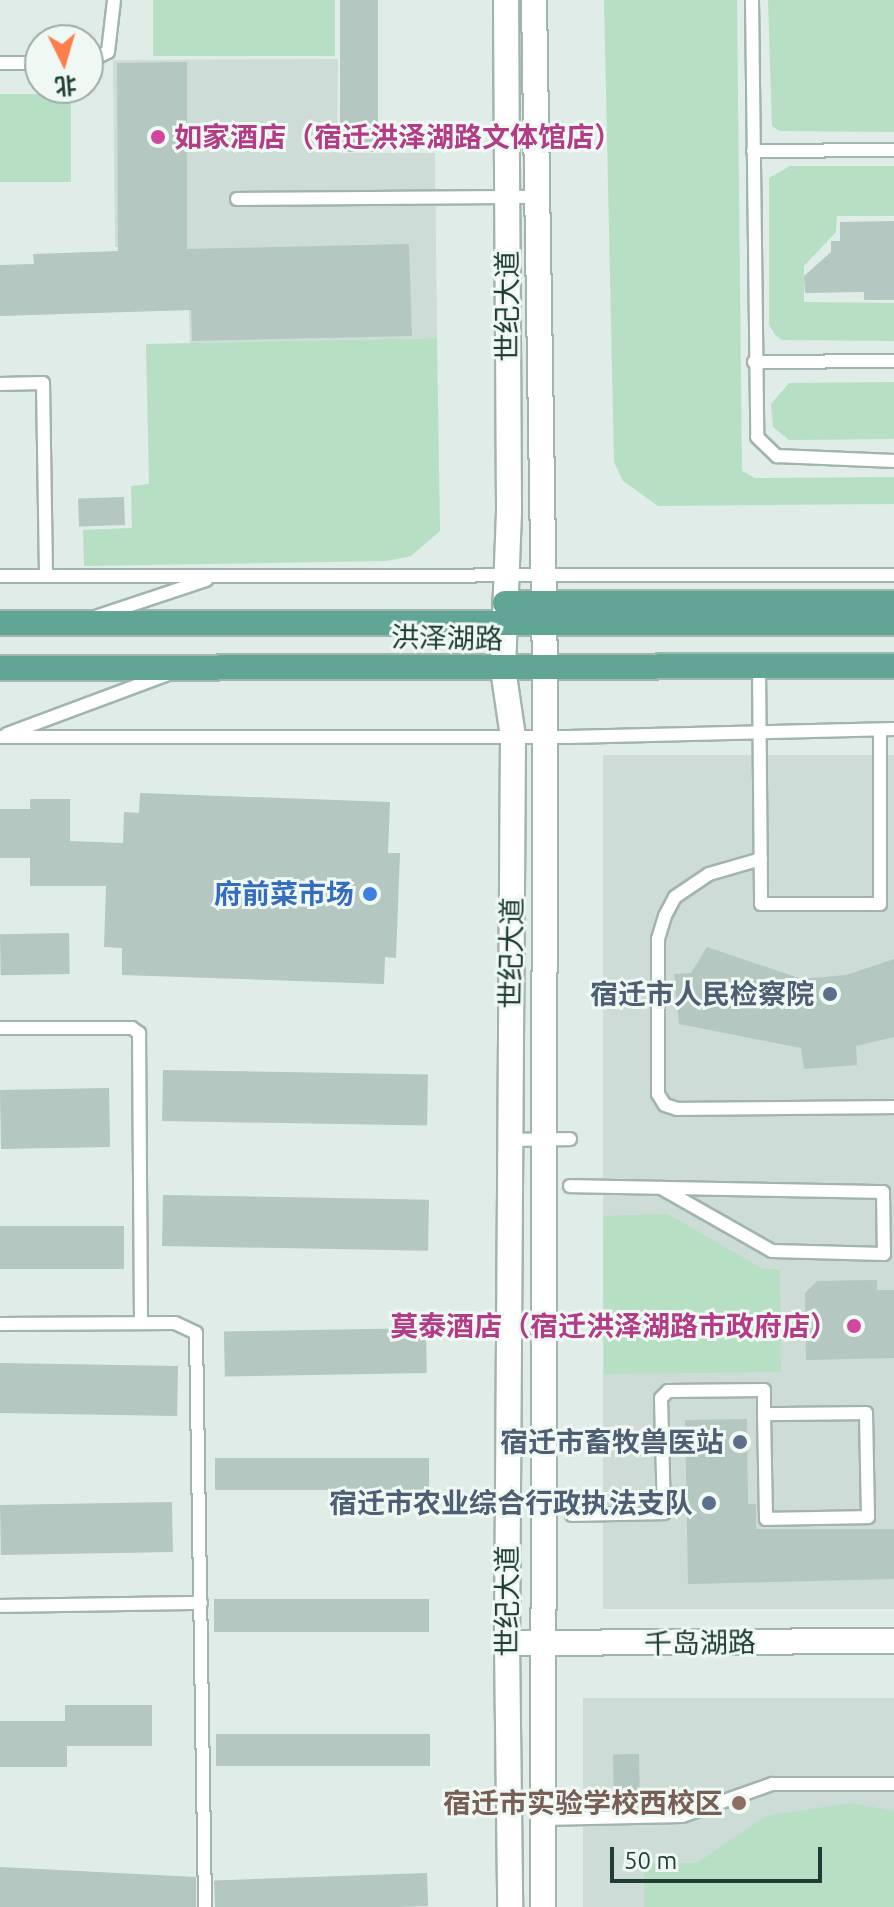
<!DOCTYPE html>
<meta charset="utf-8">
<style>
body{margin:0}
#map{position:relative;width:894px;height:1907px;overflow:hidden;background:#dfece7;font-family:Ubuntu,"Noto Sans SC",sans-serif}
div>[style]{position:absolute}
.built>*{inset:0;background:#cddcd6;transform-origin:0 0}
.green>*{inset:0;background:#b6dfc3;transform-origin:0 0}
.building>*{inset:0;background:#b4c7c0;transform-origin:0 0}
.roads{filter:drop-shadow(2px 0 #a2b4ae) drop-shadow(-2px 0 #a2b4ae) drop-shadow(0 2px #a2b4ae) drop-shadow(0 -2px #a2b4ae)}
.lane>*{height:12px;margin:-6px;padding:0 6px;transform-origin:6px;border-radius:6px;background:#fff}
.street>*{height:24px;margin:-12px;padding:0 12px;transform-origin:12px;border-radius:12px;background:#fff}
.secondary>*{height:24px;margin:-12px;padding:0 12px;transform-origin:12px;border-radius:12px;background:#fff}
.primary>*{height:24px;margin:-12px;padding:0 12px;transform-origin:12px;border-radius:12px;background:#60a596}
.dots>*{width:22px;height:22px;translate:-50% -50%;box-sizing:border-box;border:4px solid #f0f8f4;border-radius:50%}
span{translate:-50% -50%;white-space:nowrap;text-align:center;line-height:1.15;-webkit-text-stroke:6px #f0f8f4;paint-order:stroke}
.hotel-label{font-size:28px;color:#b23c85;font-weight:700}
.left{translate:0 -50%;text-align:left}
.right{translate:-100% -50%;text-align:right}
.street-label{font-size:28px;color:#1f3d36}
.shop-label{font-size:28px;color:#366cbe;font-weight:700}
.service-label{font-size:28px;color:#4e5e75;font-weight:700}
.education-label{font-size:28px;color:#785e54;font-weight:700}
.north{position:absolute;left:24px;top:24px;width:80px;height:80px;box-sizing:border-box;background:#f0f8f4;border:2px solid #9cada8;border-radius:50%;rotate:175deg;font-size:22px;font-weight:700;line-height:32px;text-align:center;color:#1f3d36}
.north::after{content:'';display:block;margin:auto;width:28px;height:36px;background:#fe7e4c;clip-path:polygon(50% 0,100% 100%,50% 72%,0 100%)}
.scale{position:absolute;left:610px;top:1847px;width:212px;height:36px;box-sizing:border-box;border:4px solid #1f3d36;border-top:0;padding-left:10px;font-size:24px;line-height:28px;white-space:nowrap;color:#1f3d36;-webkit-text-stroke:6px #f0f8f4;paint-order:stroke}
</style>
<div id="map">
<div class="built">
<i style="clip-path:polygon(338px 59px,337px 153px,435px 153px,437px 338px,190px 343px,187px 245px,115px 247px,113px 60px)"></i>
<i style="left:603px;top:755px;width:291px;height:854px"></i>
<i style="left:894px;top:1698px;width:209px;height:311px;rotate:90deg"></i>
</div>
<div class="green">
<i style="left:153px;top:0;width:182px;height:56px"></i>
<i style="clip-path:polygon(604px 0,737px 0,742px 471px,755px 478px,894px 477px,894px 504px,658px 506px,623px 481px,614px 462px)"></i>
<i style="clip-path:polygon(768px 0,894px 0,894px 132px,780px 131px,772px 126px)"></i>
<i style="left:0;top:94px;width:71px;height:88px"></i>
<i style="clip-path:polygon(790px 166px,894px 166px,894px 216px,837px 216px,836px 232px,804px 266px,804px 302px,894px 303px,894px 341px,782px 340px,775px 335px,769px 325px,769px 178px)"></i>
<i style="clip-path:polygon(437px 338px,440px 531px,411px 556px,387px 561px,84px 566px,83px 530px,132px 528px,131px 486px,149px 484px,146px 344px)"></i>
<i style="clip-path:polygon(894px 382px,894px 439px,789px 440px,773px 427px,771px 404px,789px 383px)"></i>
<i style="clip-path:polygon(668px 1214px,763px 1269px,780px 1269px,781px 1372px,604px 1374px,603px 1216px)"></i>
<i style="clip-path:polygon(850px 1803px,894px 1811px,894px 1907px,644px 1907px,644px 1864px,697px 1863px,766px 1816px)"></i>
</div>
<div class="building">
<i style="left:340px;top:0;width:38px;height:152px"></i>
<i style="clip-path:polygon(187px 62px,187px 249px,409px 244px,412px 336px,192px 341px,191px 310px,0 316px,0 265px,34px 264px,33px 254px,118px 251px,117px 63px)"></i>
<i style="clip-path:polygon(894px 221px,894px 300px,864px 300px,864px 292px,805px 293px,804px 276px,831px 252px,831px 241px,840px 241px,840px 222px)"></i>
<i style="left:124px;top:497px;width:28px;height:46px;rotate:88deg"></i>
<i style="clip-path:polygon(140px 793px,390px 802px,388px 853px,400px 853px,396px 958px,385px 957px,384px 984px,122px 975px,122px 948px,104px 947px,106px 886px,30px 886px,30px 858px,0 858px,0 809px,30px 809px,30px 799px,70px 799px,70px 841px,123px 843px,124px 812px,139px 813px)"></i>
<i style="left:69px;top:933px;width:41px;height:69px;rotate:89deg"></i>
<i style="clip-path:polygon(707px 947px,802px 979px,846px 975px,894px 959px,894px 1037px,856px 1046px,857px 1065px,804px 1069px,801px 1048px,679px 1024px,674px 974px,691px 973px)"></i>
<i style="left:163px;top:1070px;width:265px;height:51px;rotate:1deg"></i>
<i style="left:109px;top:1088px;width:59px;height:109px;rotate:89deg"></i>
<i style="left:163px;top:1195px;width:266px;height:51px;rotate:1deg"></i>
<i style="left:0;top:1226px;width:124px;height:43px"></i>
<i style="clip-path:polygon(877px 1280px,877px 1290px,894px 1290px,894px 1358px,806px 1360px,805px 1293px,817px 1281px)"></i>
<i style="left:426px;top:1328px;width:45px;height:202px;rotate:89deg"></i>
<i style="left:0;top:1363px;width:178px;height:50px;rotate:1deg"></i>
<i style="clip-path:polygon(747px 1419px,748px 1504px,756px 1504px,756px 1529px,894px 1529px,894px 1579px,688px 1584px,685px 1420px)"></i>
<i style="left:429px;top:1458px;width:32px;height:214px;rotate:90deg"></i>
<i style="left:172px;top:1502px;width:50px;height:172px;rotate:89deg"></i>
<i style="left:429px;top:1599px;width:33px;height:215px;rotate:90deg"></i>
<i style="clip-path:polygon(65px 1705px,152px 1705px,152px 1746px,67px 1746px,67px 1767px,0 1767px,0 1721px,65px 1721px)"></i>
<i style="left:430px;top:1734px;width:32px;height:214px;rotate:90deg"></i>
<i style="left:639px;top:1754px;width:50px;height:26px;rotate:89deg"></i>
<i style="clip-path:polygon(0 1867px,196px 1877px,196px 1907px,0 1907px)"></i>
<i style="left:427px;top:1873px;width:33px;height:213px;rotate:88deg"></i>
</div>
<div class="roads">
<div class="lane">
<i style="left:752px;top:0;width:437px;rotate:89.3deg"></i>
<i style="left:757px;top:437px;width:28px;rotate:44deg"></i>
<i style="left:777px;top:456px;width:117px;rotate:2.4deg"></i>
<i style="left:88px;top:62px;width:22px;rotate:-27deg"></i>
<i style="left:108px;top:52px;width:52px;rotate:-83.4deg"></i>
<i style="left:0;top:63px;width:40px"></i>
<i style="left:753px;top:151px;width:141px;rotate:-0.4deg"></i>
<i style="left:237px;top:199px;width:300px;rotate:-0.4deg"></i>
<i style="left:754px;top:362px;width:140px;rotate:-0.4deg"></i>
<i style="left:0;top:384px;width:43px;rotate:-1.3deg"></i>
<i style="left:43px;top:383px;width:193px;rotate:89.1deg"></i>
<i style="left:0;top:576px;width:894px;rotate:-0.06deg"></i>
<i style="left:98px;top:616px;width:114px;rotate:-18.4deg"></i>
<i style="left:759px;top:667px;width:237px;rotate:89.5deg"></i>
<i style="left:761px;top:904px;width:119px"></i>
<i style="left:880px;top:904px;width:174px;rotate:-90deg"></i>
<i style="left:7px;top:734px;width:170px;rotate:-20.4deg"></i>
<i style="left:0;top:737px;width:568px"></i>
<i style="left:568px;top:737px;width:326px;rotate:-1.4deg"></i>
<i style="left:761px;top:859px;width:54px;rotate:163.9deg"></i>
<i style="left:709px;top:874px;width:41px;rotate:145.9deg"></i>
<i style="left:675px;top:897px;width:21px;rotate:118deg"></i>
<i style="left:665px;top:916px;width:24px;rotate:107deg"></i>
<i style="left:658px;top:939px;width:155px;rotate:90deg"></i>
<i style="left:658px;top:1094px;width:13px;rotate:58deg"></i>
<i style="left:665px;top:1105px;width:13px;rotate:18deg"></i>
<i style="left:677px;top:1109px;width:217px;rotate:-0.5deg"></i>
<i style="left:0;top:1028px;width:132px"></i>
<i style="left:132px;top:1028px;width:9px;rotate:36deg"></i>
<i style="left:139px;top:1033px;width:290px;rotate:89.6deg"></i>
<i style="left:509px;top:1140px;width:61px;rotate:-0.9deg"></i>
<i style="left:570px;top:1186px;width:313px;rotate:1.1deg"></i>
<i style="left:883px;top:1192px;width:62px;rotate:89.1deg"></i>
<i style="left:884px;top:1254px;width:112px;rotate:-178.5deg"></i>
<i style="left:772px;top:1251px;width:128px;rotate:-150.4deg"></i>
<i style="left:0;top:1324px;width:175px;rotate:-0.3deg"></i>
<i style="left:175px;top:1323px;width:23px;rotate:25deg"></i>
<i style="left:196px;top:1333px;width:574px;rotate:89.1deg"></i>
<i style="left:572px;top:1515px;width:92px;rotate:-1.2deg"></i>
<i style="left:664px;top:1513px;width:115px;rotate:-91.5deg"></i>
<i style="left:661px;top:1398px;width:10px;rotate:-45deg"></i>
<i style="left:668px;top:1391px;width:96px;rotate:-0.6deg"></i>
<i style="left:764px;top:1390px;width:24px;rotate:90deg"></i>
<i style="left:764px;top:1414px;width:105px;rotate:88.9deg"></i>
<i style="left:766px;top:1519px;width:102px;rotate:-1.1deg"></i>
<i style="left:868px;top:1517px;width:104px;rotate:-91.1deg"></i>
<i style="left:866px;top:1413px;width:102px;rotate:179.4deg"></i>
<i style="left:0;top:1606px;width:201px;rotate:-0.9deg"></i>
<i style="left:542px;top:1819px;width:140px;rotate:-1.2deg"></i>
<i style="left:682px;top:1816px;width:96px;rotate:-19.6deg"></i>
<i style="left:772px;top:1784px;width:122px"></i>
</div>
<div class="street">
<i style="left:507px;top:1643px;width:387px;rotate:-0.3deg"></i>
</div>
<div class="secondary">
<i style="left:506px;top:0;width:512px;rotate:89.66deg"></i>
<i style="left:509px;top:512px;width:157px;rotate:92.2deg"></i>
<i style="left:503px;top:669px;width:69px;rotate:81.6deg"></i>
<i style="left:513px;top:737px;width:906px;rotate:90.38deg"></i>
<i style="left:507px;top:1643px;width:264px;rotate:89.3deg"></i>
<i style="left:534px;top:0;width:668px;rotate:89.06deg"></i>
<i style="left:545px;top:668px;width:1239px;rotate:90.09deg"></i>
</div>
<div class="primary">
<i style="left:505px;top:603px;width:389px"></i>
<i style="left:0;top:623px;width:894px"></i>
<i style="left:0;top:668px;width:894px;rotate:-0.13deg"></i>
</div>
</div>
<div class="dots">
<i style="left:158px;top:137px;background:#d1479c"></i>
<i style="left:370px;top:894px;background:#3f7fe0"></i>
<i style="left:830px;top:994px;background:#5c6f8a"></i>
<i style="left:854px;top:1326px;background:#d1479c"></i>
<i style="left:740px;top:1442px;background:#5c6f8a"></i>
<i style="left:709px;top:1503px;background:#5c6f8a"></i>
<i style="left:739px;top:1803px;background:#8d6e63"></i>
</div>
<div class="hotel-label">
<span class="left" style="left:174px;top:137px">如家酒店（宿迁洪泽湖路文体馆店）</span>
<span class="right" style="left:838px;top:1326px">莫泰酒店（宿迁洪泽湖路市政府店）</span>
</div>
<div class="street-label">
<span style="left:507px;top:306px;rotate:-90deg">世纪大道</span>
<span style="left:447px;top:638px;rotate:1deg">洪泽湖路</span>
<span style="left:511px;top:953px;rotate:-89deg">世纪大道</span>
<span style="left:507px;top:1601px;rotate:-90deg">世纪大道</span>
<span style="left:700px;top:1643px;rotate:-1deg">千岛湖路</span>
</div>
<div class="shop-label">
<span class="right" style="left:354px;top:894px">府前菜市场</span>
</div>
<div class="service-label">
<span class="right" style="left:814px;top:994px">宿迁市人民检察院</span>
<span class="right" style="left:724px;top:1442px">宿迁市畜牧兽医站</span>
<span class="right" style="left:693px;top:1503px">宿迁市农业综合行政执法支队</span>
</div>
<div class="education-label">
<span class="right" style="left:723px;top:1803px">宿迁市实验学校西校区</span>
</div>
<div class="north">北</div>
<div class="scale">50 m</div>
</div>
